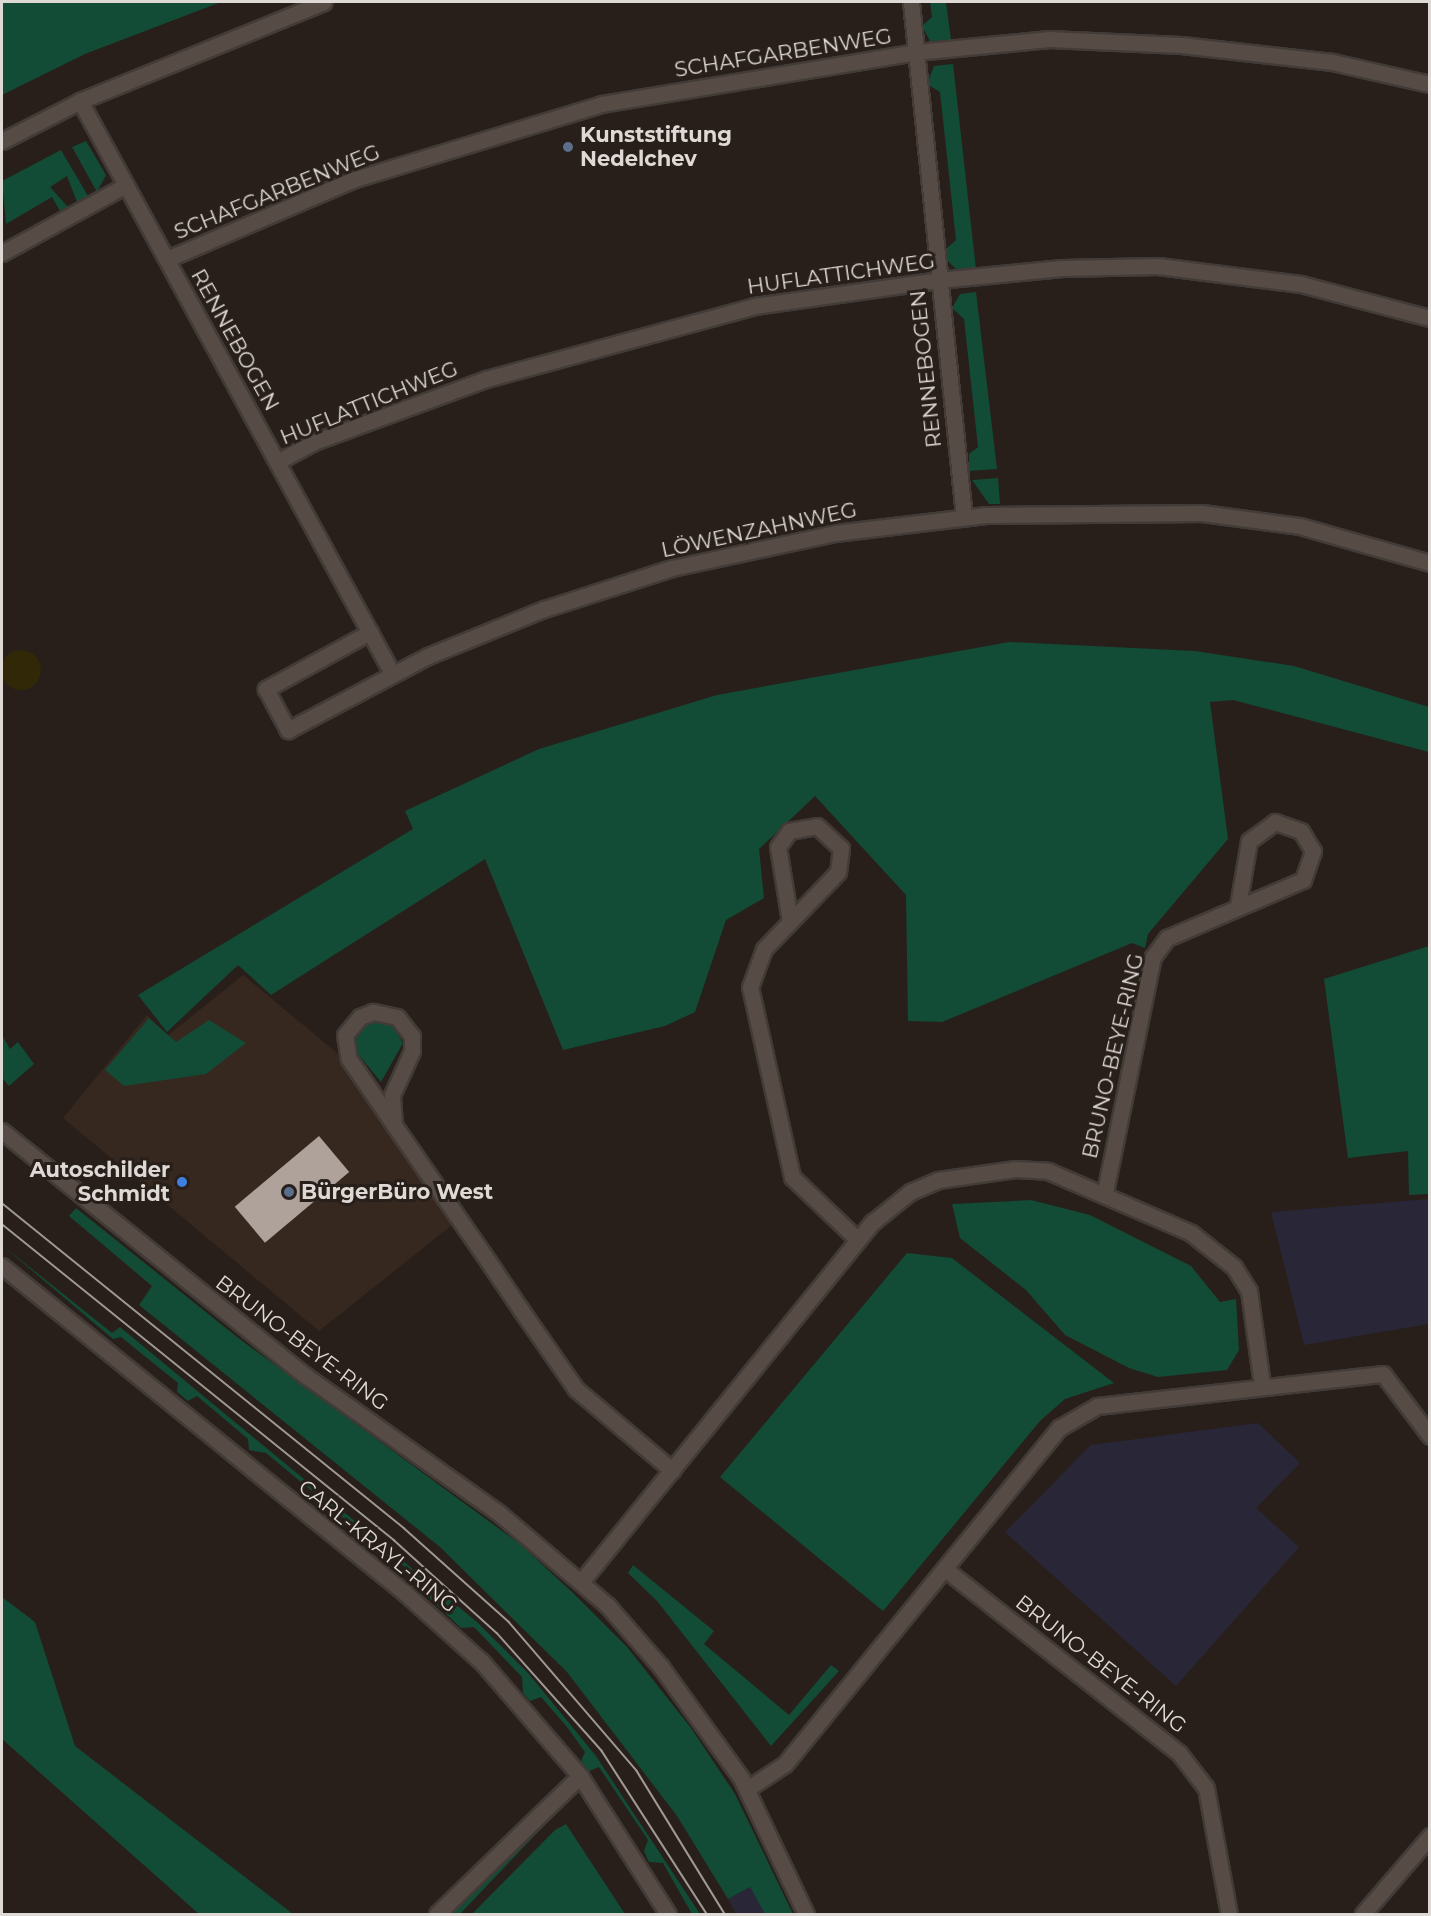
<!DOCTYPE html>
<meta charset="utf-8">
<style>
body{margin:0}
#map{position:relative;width:1431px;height:1916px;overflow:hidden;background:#281f1a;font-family:Montserrat,sans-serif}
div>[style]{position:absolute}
.built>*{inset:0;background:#36281e}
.industrial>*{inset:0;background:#292637}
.green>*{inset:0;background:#124b36}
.sand>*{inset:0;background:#312807}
.round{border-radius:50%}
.building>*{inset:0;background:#aea29a;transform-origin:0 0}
.roads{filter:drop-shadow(2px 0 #423b37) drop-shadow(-2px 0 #423b37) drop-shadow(0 2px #423b37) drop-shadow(0 -2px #423b37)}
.street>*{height:15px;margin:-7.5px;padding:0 7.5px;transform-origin:7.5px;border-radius:7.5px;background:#564c45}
.tram>*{height:1.5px;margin:-0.75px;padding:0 0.75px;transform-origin:0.75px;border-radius:0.75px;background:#9f9893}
.dots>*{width:16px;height:16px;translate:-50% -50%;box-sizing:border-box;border:3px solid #281f1a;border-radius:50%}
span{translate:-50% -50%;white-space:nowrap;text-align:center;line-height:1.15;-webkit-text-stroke:6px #281f1a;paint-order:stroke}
.street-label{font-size:21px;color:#dfd9d5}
.poi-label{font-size:21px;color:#dfd9d5;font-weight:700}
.left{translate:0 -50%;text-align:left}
.right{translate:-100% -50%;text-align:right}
.frame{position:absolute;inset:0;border:3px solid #dfd9d5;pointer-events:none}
</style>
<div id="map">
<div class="built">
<i style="clip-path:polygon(243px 975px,336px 1052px,452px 1225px,319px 1331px,63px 1118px,147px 1015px,166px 1037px)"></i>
</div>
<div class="industrial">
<i style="clip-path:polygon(1429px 1199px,1429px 1324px,1304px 1345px,1271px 1212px)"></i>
<i style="clip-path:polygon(1258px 1423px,1300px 1463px,1256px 1508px,1299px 1547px,1176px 1686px,1005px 1532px,1091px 1445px)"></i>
<i style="clip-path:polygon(750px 1887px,766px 1914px,736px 1914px,728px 1899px)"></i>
</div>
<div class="green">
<i style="clip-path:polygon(2px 2px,221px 2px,85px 54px,2px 95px)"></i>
<i style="clip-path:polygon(930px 2px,946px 2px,951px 40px,930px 41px,922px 26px,932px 17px)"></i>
<i style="clip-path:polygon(953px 64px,976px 269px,958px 271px,947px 260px,946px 249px,956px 240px,940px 92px,927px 84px,934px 66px)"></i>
<i style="clip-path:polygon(86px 141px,106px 175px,97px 192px,72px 147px)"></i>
<i style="clip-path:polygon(61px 150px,88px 196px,77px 202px,67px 176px,50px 187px,68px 207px,60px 211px,52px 197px,6px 224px,2px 181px)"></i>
<i style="clip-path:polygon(976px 292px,997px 469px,969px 471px,969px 454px,978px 447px,964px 319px,952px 308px,960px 294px)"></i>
<i style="clip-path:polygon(998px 478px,1000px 504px,989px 504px,972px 480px)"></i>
<i style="clip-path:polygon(1009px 642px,1195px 651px,1294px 666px,1429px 707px,1429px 752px,1233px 700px,1210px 702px,1228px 839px,1148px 934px,1145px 948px,1132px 943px,942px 1022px,908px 1021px,906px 895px,815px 796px,759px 849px,764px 898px,726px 920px,695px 1012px,665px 1026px,563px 1050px,485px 859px,271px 995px,238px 965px,167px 1032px,138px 995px,413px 829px,405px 811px,539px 749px,717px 695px)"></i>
<i style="clip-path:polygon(1429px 946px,1429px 1194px,1409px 1195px,1408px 1151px,1348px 1158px,1324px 979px)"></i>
<i style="clip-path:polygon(149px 1018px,176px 1042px,209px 1020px,246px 1043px,206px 1074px,124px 1086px,105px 1070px)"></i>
<i style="clip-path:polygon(375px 1020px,393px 1026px,403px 1043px,381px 1082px,354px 1049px,359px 1028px)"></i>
<i style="clip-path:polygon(2px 1035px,10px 1049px,18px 1042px,34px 1064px,9px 1086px,2px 1078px)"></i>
<i style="clip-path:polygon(1031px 1200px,1090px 1215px,1191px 1266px,1220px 1302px,1236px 1299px,1239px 1350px,1227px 1370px,1158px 1377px,1129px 1368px,1065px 1335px,1026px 1290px,960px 1238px,952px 1204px)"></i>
<i style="clip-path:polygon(76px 1208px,237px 1337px,520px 1544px,572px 1592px,627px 1647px,691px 1728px,735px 1794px,793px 1914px,765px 1914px,750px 1887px,728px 1899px,677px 1816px,567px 1672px,440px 1547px,139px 1305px,152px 1286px,69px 1216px)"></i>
<i style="clip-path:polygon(2px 1245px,112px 1333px,120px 1327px,477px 1622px,529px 1674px,596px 1756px,700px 1914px,692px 1914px,663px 1863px,649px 1862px,644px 1851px,648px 1840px,599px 1767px,589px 1771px,581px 1761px,585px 1752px,567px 1727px,541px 1697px,530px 1701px,523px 1693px,522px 1677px,474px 1627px,461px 1628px,430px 1599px,430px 1588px,394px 1558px,386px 1561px,375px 1551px,374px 1542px,331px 1508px,326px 1511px,315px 1503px,313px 1492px,266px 1453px,249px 1450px,248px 1439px,197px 1396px,188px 1401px,177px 1392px,178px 1383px,121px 1337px,113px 1339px)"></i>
<i style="clip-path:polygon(907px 1253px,952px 1258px,1114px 1383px,1065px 1399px,1040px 1421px,883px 1611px,720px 1477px)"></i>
<i style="clip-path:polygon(633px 1565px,714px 1631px,704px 1644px,789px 1715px,831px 1665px,839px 1671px,771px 1746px,657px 1601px,628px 1573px)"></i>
<i style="clip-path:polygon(2px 1597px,35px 1622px,75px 1746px,293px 1914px,199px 1914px,2px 1739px)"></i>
<i style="clip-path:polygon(558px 1811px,460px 1914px,452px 1914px,544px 1819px)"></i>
<i style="clip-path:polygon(566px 1824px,625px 1914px,472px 1914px,555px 1830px)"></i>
</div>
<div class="sand">
<i class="round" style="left:1px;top:650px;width:40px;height:40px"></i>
</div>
<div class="building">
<i style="left:319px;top:1136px;width:47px;height:110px;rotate:50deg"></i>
</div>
<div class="roads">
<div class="street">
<i style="left:911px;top:2px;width:518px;rotate:84.12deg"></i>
<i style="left:80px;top:101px;width:652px;rotate:61.39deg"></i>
<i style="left:2px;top:141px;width:88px;rotate:-27.1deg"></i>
<i style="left:80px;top:101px;width:263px;rotate:-22.1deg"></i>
<i style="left:2px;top:253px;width:141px;rotate:-28.7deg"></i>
<i style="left:167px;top:259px;width:201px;rotate:-23.1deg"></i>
<i style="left:352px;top:180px;width:261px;rotate:-16.9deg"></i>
<i style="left:602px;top:104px;width:318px;rotate:-9.4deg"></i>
<i style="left:916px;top:52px;width:134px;rotate:-5.6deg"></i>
<i style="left:1049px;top:39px;width:132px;rotate:2.6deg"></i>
<i style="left:1181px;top:45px;width:152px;rotate:6.4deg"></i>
<i style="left:1332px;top:62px;width:100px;rotate:12.7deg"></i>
<i style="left:277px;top:462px;width:42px;rotate:-28.4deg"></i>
<i style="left:314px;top:442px;width:183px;rotate:-20.1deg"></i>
<i style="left:486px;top:379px;width:278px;rotate:-15.2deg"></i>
<i style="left:754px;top:306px;width:186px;rotate:-8deg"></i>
<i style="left:938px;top:280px;width:125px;rotate:-5.5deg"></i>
<i style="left:1062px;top:268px;width:96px;rotate:-1.2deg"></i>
<i style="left:1158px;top:266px;width:144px;rotate:7.2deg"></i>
<i style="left:1301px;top:284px;width:133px;rotate:14.8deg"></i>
<i style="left:370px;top:632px;width:119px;rotate:151.3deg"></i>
<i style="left:266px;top:689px;width:47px;rotate:61.8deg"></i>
<i style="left:288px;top:730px;width:158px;rotate:-27.9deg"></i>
<i style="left:428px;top:656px;width:125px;rotate:-22.1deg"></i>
<i style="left:544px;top:609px;width:134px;rotate:-17.8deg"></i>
<i style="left:672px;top:568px;width:167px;rotate:-12.1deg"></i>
<i style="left:835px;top:533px;width:152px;rotate:-6.8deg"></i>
<i style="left:986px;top:515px;width:216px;rotate:-0.5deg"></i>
<i style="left:1202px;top:513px;width:99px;rotate:7.6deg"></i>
<i style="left:1300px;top:526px;width:135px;rotate:15.9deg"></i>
<i style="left:790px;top:921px;width:75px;rotate:-99.2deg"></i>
<i style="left:778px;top:847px;width:19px;rotate:-55deg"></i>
<i style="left:789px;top:831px;width:28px;rotate:-10deg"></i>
<i style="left:817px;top:826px;width:33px;rotate:43deg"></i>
<i style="left:841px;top:848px;width:24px;rotate:97deg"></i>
<i style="left:838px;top:872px;width:107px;rotate:133.9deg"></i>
<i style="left:764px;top:949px;width:40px;rotate:110.2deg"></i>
<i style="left:750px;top:987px;width:195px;rotate:77.5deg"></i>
<i style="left:792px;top:1177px;width:91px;rotate:43.7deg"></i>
<i style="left:394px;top:1125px;width:30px;rotate:-94deg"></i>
<i style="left:392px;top:1095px;width:48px;rotate:-65.6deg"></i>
<i style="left:412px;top:1051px;width:15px;rotate:-90deg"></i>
<i style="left:412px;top:1036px;width:24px;rotate:-128deg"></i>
<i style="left:397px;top:1017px;width:25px;rotate:-168deg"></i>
<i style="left:373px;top:1012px;width:14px;rotate:159deg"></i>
<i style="left:360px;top:1017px;width:23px;rotate:130deg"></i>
<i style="left:345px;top:1035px;width:24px;rotate:81deg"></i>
<i style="left:349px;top:1059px;width:80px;rotate:55.7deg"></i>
<i style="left:394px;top:1125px;width:165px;rotate:55.3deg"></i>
<i style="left:488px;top:1261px;width:59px;rotate:56deg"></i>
<i style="left:521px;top:1310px;width:96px;rotate:55.2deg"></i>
<i style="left:576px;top:1389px;width:126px;rotate:40.2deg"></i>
<i style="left:2px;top:1131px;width:390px;rotate:38.9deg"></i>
<i style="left:306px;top:1376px;width:238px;rotate:35.4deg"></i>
<i style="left:500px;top:1514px;width:142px;rotate:40.4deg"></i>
<i style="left:608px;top:1606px;width:81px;rotate:49deg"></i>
<i style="left:661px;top:1667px;width:137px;rotate:54.2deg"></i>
<i style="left:741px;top:1778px;width:151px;rotate:64.5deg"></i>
<i style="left:1105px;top:1192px;width:240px;rotate:-78.5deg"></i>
<i style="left:1153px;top:957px;width:24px;rotate:-54deg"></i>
<i style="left:1167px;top:938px;width:148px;rotate:-23.1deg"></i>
<i style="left:1303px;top:880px;width:31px;rotate:-71deg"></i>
<i style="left:1313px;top:851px;width:23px;rotate:-121deg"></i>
<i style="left:1301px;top:831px;width:28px;rotate:-161deg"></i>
<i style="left:1275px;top:822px;width:32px;rotate:144deg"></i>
<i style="left:1249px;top:841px;width:66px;rotate:99.6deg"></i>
<i style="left:2px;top:1266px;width:519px;rotate:39.06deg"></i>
<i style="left:405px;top:1593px;width:103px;rotate:41.9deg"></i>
<i style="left:482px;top:1662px;width:150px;rotate:49.3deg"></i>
<i style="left:580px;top:1776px;width:164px;rotate:57.5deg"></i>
<i style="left:945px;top:1569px;width:298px;rotate:38.2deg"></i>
<i style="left:1179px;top:1753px;width:44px;rotate:52.4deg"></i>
<i style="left:1206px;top:1788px;width:128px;rotate:79.7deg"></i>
<i style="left:581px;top:1582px;width:464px;rotate:-51deg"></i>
<i style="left:873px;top:1222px;width:48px;rotate:-39deg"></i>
<i style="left:910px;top:1192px;width:30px;rotate:-23deg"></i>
<i style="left:938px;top:1180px;width:78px;rotate:-8.1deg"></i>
<i style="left:1015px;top:1169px;width:33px;rotate:3deg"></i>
<i style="left:1048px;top:1171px;width:156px;rotate:23.4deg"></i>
<i style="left:1191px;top:1233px;width:55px;rotate:38.3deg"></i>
<i style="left:1234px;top:1267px;width:28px;rotate:58deg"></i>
<i style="left:1249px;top:1291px;width:95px;rotate:82.1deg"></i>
<i style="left:747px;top:1789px;width:45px;rotate:-33.3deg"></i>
<i style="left:785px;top:1764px;width:434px;rotate:-50.8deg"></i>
<i style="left:1059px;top:1428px;width:44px;rotate:-30.1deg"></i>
<i style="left:1097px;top:1406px;width:288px;rotate:-6.4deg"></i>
<i style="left:1383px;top:1374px;width:78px;rotate:52.8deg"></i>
<i style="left:437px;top:1914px;width:199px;rotate:-44deg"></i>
<i style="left:1363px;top:1914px;width:103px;rotate:-49.3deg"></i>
</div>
</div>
<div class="tram">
<i style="left:2px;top:1203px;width:517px;rotate:38.95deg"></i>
<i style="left:404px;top:1528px;width:141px;rotate:41.8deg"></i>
<i style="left:509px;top:1622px;width:196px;rotate:49.3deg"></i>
<i style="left:637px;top:1771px;width:168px;rotate:58.4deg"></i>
<i style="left:2px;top:1224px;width:504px;rotate:38.87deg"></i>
<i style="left:394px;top:1540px;width:139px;rotate:42.1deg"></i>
<i style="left:497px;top:1633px;width:158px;rotate:48.3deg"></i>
<i style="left:602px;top:1751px;width:194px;rotate:57.2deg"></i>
</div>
<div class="dots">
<i style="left:568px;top:147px;background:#5c6f8a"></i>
<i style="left:182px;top:1182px;background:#3f7fe0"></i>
<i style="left:289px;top:1192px;background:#5c6f8a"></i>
</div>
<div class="street-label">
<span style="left:783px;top:53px;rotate:-9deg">SCHAFGARBENWEG</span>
<span style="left:277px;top:192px;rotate:-22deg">SCHAFGARBENWEG</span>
<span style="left:841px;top:274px;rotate:-8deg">HUFLATTICHWEG</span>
<span style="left:235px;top:340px;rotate:61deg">RENNEBOGEN</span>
<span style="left:926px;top:369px;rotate:-96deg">RENNEBOGEN</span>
<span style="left:369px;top:403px;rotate:-22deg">HUFLATTICHWEG</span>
<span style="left:759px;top:530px;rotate:-12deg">LÖWENZAHNWEG</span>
<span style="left:1113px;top:1056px;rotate:-77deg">BRUNO-BEYE-RING</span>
<span style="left:302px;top:1343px;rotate:37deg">BRUNO-BEYE-RING</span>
<span style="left:378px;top:1546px;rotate:39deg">CARL-KRAYL-RING</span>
<span style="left:1101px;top:1664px;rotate:38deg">BRUNO-BEYE-RING</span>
</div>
<div class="poi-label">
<span class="left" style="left:580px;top:147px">Kunststiftung<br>Nedelchev</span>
<span class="right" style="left:170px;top:1182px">Autoschilder<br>Schmidt</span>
<span class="left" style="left:301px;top:1192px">BürgerBüro West</span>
</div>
<div class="frame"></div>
</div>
